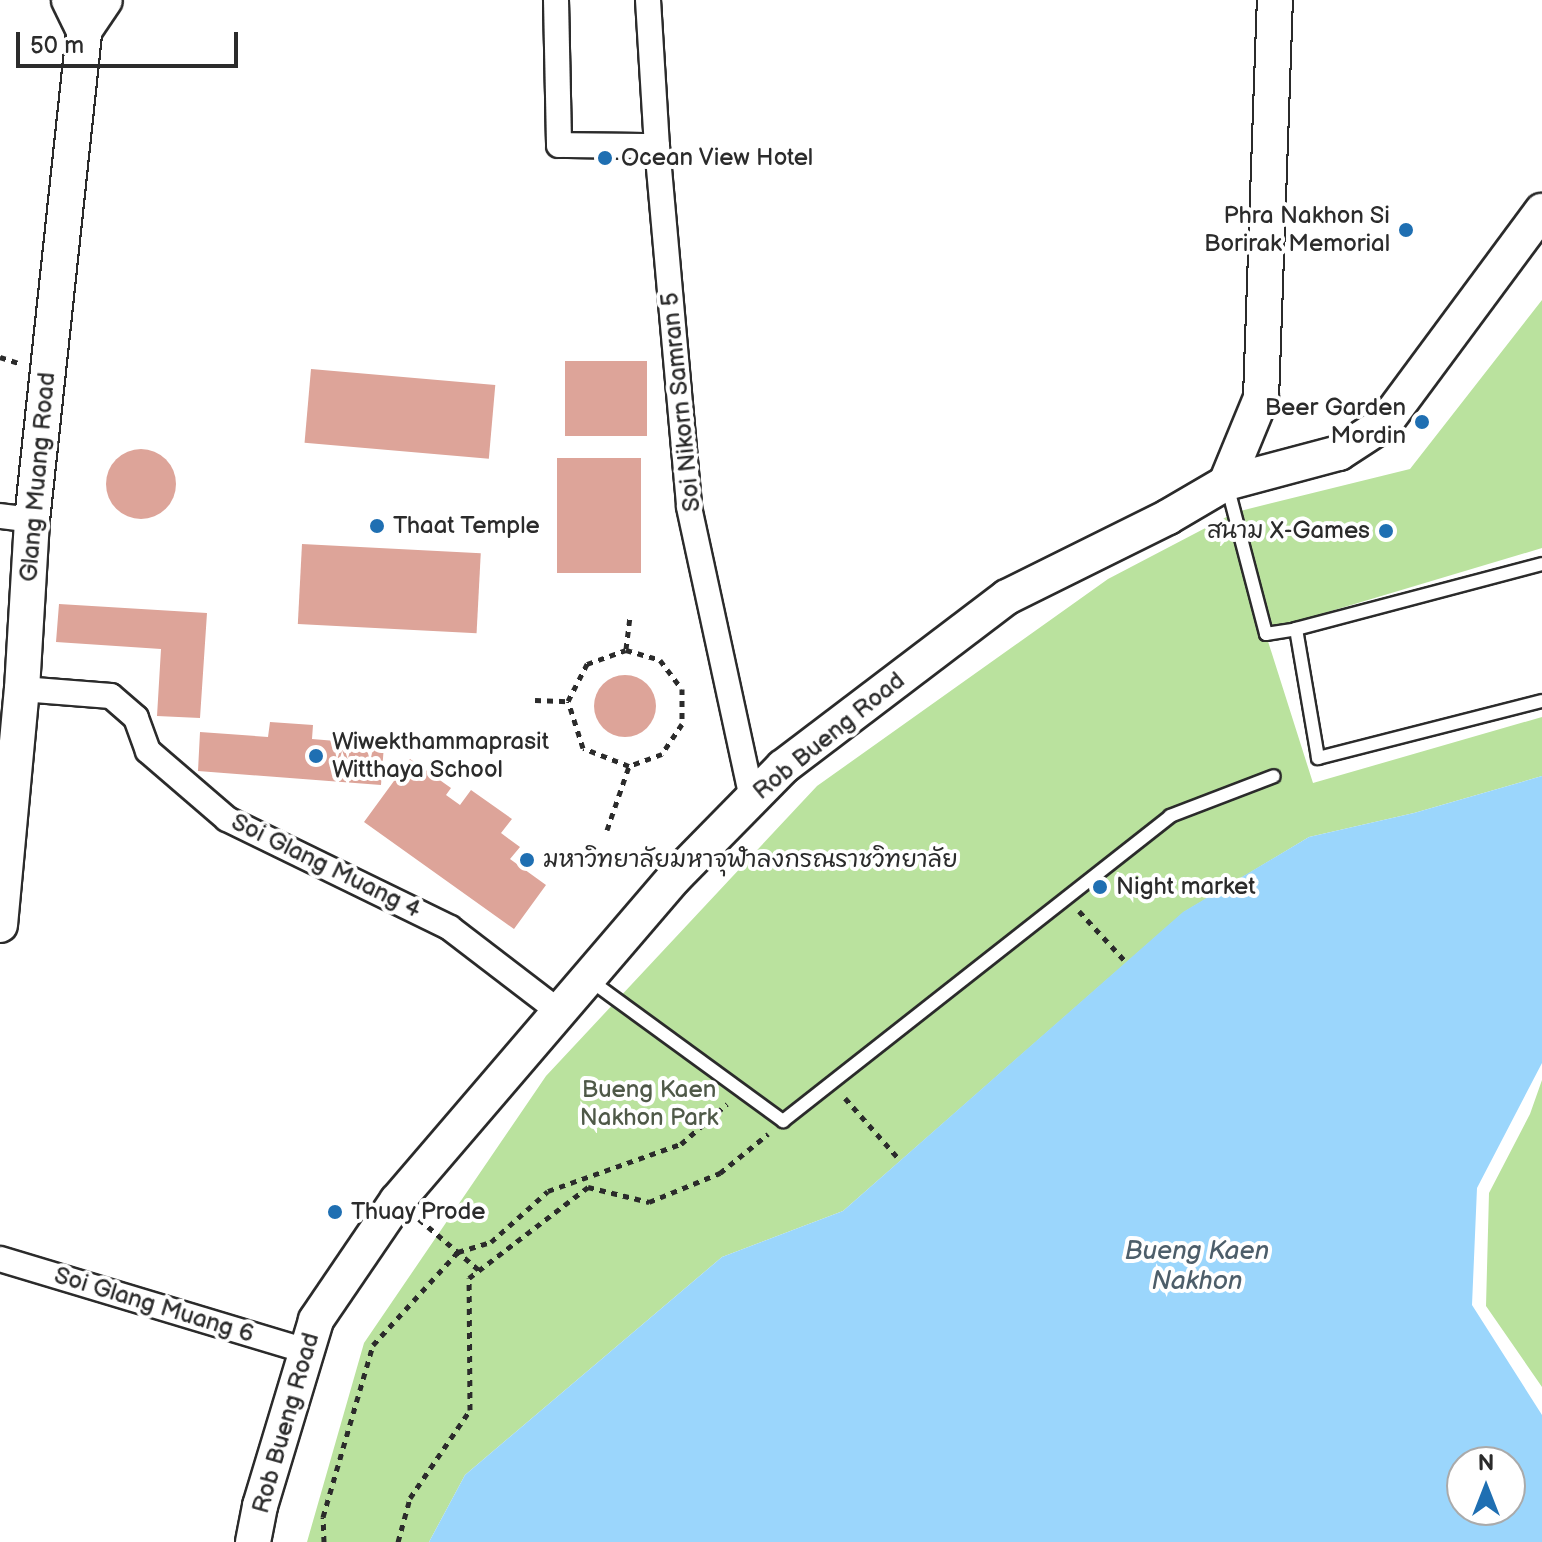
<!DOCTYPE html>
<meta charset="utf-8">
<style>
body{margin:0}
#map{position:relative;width:1542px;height:1542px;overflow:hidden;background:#fff;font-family:"Balsamiq Sans","Playpen Sans Thai",sans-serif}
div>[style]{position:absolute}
.green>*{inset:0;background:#bae29e}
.water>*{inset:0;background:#9bd6fc}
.building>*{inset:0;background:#dda499;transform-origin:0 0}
.round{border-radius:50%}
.path>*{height:5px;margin-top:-2.5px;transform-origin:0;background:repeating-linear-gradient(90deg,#2b2b2b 0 6px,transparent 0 12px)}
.roads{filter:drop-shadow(2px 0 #2b2b2b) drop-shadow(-2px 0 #2b2b2b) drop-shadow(0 2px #2b2b2b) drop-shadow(0 -2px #2b2b2b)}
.lane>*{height:12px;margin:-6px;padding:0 6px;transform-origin:6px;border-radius:6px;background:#fff}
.street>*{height:24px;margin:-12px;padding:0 12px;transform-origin:12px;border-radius:12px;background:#fff}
.secondary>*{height:34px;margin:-17px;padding:0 17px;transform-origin:17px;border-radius:17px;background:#fff}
.dots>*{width:22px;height:22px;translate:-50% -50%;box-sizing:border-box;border:4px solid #fff;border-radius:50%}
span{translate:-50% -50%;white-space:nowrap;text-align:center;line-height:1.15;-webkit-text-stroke:8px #fff;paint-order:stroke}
.poi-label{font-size:24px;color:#2b2b2b}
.left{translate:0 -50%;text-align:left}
.right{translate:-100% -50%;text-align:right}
.street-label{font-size:24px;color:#2b2b2b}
.park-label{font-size:24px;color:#4f5948}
.water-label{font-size:26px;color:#4d5e6a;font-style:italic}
.north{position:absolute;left:1446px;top:1446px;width:80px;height:80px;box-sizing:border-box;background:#fff;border:2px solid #aaa;border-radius:50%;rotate:0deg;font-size:22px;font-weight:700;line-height:32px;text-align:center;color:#2b2b2b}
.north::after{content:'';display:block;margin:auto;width:28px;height:36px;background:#1f6fb2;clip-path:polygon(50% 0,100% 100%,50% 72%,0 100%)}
.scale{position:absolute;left:16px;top:32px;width:222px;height:36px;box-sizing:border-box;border:4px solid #2b2b2b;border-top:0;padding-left:10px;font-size:24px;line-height:28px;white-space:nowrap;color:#2b2b2b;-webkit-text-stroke:6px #fff;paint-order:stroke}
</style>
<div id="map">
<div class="green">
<i style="clip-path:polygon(1542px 300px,1542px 548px,1281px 626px,1266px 635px,1313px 783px,1542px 717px,1542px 776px,1414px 813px,1309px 837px,1184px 912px,843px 1211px,722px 1257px,465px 1475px,429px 1542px,307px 1542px,364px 1343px,546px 1076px,817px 786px,1108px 579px,1236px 512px,1410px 469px)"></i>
<i style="clip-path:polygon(1542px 1080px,1542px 1387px,1486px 1306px,1489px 1193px,1530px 1114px)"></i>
</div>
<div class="water">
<i style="clip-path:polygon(evenodd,1542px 776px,1542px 1063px,1477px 1188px,1472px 1305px,1542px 1415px,1542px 1542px,429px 1542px,465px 1475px,722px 1257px,843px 1211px,1183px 912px,1309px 837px,1414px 813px,1542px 776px,1462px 1462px,1510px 1462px,1510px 1510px,1462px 1510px,1462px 1462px)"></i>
</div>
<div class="building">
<i style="left:565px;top:361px;width:82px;height:75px"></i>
<i style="left:311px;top:369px;width:185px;height:74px;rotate:5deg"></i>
<i class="round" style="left:106px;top:449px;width:70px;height:70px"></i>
<i style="left:557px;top:458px;width:84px;height:115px"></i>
<i style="left:302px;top:544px;width:179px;height:80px;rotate:3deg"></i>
<i style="clip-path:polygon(59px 604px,207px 613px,200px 718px,157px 716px,161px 649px,56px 642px)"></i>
<i class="round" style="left:594px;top:675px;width:62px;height:62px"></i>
<i style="clip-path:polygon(270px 722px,313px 725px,312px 739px,384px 745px,381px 785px,198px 771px,200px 732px,268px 737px)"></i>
<i style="clip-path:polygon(410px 759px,451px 788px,446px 795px,460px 805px,471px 790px,512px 819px,501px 833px,520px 847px,510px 859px,546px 885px,514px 929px,364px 822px)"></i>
</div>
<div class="path">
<i style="left:0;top:357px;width:20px;rotate:18deg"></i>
<i style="left:626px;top:649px;width:34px;rotate:-83deg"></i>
<i style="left:626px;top:650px;width:35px;rotate:16deg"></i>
<i style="left:660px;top:660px;width:36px;rotate:53deg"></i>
<i style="left:682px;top:689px;width:35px;rotate:90deg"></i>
<i style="left:682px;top:724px;width:36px;rotate:124deg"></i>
<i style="left:662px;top:754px;width:35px;rotate:160deg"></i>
<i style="left:629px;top:766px;width:49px;rotate:-158.6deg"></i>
<i style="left:583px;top:748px;width:49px;rotate:-107.7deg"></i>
<i style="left:568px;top:701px;width:42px;rotate:-62.8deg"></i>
<i style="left:587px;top:664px;width:41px;rotate:-19.7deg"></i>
<i style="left:535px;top:700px;width:33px;rotate:2deg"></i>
<i style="left:607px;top:830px;width:68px;rotate:-71deg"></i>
<i style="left:1079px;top:911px;width:69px;rotate:47.3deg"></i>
<i style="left:845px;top:1098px;width:81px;rotate:48.5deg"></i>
<i style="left:419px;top:1219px;width:79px;rotate:40.4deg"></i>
<i style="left:324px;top:1542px;width:25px;rotate:-92deg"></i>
<i style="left:323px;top:1517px;width:179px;rotate:-73.8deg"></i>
<i style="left:373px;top:1345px;width:126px;rotate:-47.6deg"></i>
<i style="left:458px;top:1252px;width:34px;rotate:-17deg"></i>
<i style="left:491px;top:1242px;width:76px;rotate:-41.8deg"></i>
<i style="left:548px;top:1191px;width:141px;rotate:-19.5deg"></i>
<i style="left:681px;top:1144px;width:61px;rotate:-41deg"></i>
<i style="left:398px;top:1542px;width:46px;rotate:-74.7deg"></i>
<i style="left:410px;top:1498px;width:107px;rotate:-55.7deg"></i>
<i style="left:470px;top:1410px;width:132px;rotate:-90.4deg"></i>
<i style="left:469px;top:1278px;width:150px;rotate:-37.4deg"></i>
<i style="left:588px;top:1187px;width:63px;rotate:13.8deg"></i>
<i style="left:649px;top:1202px;width:77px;rotate:-22.2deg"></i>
<i style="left:720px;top:1173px;width:62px;rotate:-39.1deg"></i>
</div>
<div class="roads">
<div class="lane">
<i style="left:1227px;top:485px;width:154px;rotate:75.3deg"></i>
<i style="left:1266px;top:634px;width:30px;rotate:-9deg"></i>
<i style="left:1542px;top:564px;width:254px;rotate:165.2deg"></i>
<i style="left:1296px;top:629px;width:131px;rotate:80.3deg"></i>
<i style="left:1318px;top:758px;width:231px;rotate:-14.3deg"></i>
<i style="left:591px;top:981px;width:238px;rotate:36.1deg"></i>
<i style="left:783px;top:1121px;width:493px;rotate:-38.2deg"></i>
<i style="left:1170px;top:816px;width:111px;rotate:-21deg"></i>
</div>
<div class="street">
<i style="left:556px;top:0;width:145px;rotate:88.8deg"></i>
<i style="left:559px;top:145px;width:98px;rotate:0.6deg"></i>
<i style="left:648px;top:0;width:146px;rotate:86.5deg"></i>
<i style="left:657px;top:146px;width:362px;rotate:84.9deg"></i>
<i style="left:689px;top:507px;width:298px;rotate:77.8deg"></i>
<i style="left:0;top:516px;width:32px;rotate:7deg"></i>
<i style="left:22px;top:689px;width:89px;rotate:4.5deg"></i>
<i style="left:111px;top:696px;width:33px;rotate:41deg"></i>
<i style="left:136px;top:718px;width:35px;rotate:70deg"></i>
<i style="left:148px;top:751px;width:104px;rotate:40.7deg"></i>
<i style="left:227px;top:819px;width:248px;rotate:26deg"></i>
<i style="left:450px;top:928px;width:136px;rotate:37.5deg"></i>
<i style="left:0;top:1259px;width:320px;rotate:16.7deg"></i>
</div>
<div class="secondary">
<i style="left:69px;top:0;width:34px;rotate:64deg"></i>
<i style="left:1226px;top:483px;width:117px;rotate:-14.9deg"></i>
<i style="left:1339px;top:453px;width:55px;rotate:-33.1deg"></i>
<i style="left:1385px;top:423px;width:264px;rotate:-53.5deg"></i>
<i style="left:0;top:925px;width:237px;rotate:-84.7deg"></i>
<i style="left:22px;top:689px;width:169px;rotate:-86.6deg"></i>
<i style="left:32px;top:520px;width:492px;rotate:-83.9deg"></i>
<i style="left:84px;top:31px;width:37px;rotate:-56deg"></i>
<i style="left:253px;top:1542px;width:37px;rotate:-79deg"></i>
<i style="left:260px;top:1506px;width:194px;rotate:-73.2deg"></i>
<i style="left:316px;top:1320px;width:144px;rotate:-55.8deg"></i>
<i style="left:397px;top:1201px;width:427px;rotate:-49.4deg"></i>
<i style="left:675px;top:877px;width:154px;rotate:-45.5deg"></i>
<i style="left:783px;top:767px;width:281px;rotate:-37.2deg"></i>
<i style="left:1007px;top:597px;width:180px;rotate:-26.4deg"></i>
<i style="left:1168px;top:517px;width:67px;rotate:-30.4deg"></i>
<i style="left:1226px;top:483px;width:92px;rotate:-67.6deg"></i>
<i style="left:1261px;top:398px;width:398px;rotate:-88deg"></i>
</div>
</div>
<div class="dots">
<i style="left:605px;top:158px;background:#1f6fb2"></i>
<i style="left:1406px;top:230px;background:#1f6fb2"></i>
<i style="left:1422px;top:422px;background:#1f6fb2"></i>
<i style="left:377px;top:526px;background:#1f6fb2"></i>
<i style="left:1386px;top:531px;background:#1f6fb2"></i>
<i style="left:316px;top:756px;background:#1f6fb2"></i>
<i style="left:527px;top:860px;background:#1f6fb2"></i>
<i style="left:1100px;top:887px;background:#1f6fb2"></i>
<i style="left:335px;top:1212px;background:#1f6fb2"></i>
</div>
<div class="poi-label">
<span class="left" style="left:621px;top:158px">Ocean View Hotel</span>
<span class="right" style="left:1390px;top:230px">Phra Nakhon Si<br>Borirak Memorial</span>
<span class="right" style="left:1406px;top:422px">Beer Garden<br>Mordin</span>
<span class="left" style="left:393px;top:526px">Thaat Temple</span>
<span class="right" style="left:1370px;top:531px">สนาม X-Games</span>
<span class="left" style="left:332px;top:756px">Wiwekthammaprasit<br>Witthaya School</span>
<span class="left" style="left:543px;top:860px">มหาวิทยาลัยมหาจุฬาลงกรณราชวิทยาลัย</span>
<span class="left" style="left:1116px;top:887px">Night market</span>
<span class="left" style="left:351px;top:1212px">Thuay Prode</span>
</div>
<div class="street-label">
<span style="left:681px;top:402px;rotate:-96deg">Soi Nikorn Samran 5</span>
<span style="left:38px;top:477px;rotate:-85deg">Glang Muang Road</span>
<span style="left:829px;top:736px;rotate:-39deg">Rob Bueng Road</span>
<span style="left:326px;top:866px;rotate:26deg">Soi Glang Muang 4</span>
<span style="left:154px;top:1305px;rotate:17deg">Soi Glang Muang 6</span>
<span style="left:286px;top:1423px;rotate:-74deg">Rob Bueng Road</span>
</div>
<div class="park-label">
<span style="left:649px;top:1104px">Bueng Kaen<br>Nakhon Park</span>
</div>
<div class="water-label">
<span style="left:1197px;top:1267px">Bueng Kaen<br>Nakhon</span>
</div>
<div class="north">N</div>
<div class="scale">50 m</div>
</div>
